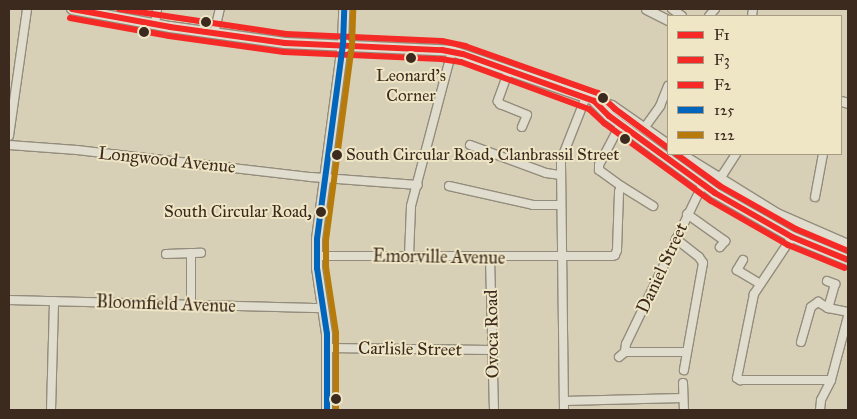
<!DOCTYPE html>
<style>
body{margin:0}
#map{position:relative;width:857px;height:419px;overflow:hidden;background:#d8d0b6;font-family:"IM FELL Great Primer",serif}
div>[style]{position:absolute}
.roads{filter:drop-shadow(1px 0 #938c7c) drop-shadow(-1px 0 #938c7c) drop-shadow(0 1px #938c7c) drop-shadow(0 -1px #938c7c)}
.minor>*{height:8px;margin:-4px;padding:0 4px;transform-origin:4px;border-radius:4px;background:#e0ddcf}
.tertiary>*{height:9px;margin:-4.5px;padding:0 4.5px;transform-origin:4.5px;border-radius:4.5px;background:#e0ddcf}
.secondary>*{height:10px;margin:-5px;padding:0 5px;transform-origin:5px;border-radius:5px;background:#e0ddcf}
.bus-1>*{height:6px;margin:-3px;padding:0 3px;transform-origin:3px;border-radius:3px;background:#f52a26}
.bus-2>*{height:6px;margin:-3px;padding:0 3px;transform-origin:3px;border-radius:3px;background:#f52a26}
.bus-3>*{height:6px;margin:-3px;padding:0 3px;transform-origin:3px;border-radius:3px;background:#f52a26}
.bus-4>*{height:6px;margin:-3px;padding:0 3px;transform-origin:3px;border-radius:3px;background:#0065bd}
.bus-5>*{height:6px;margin:-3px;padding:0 3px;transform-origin:3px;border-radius:3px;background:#b67b0b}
.dots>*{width:14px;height:14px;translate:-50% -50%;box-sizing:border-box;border:2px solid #efe6c6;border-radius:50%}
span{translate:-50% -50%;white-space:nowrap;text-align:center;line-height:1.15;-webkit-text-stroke:4px #efe6c6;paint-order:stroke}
.bus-label{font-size:17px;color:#3c2a1f}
.left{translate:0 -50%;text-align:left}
.right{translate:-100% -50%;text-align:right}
.street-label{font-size:18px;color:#3c2a1f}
.frame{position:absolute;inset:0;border:10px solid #3c2a1f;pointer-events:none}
.legend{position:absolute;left:667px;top:15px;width:175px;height:140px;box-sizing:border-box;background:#efe6c6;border:1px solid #a79b83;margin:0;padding:6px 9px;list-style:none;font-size:15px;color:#3c2a1f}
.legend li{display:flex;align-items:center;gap:10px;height:25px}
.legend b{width:25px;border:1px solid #a79b83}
</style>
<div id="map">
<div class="roads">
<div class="minor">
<i style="left:672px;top:9px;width:12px;rotate:35deg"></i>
<i style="left:709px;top:16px;width:9px;rotate:-49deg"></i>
<i style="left:752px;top:16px;width:7px;rotate:-82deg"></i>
<i style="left:155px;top:24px;width:15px;rotate:-82deg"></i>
<i style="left:214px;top:34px;width:26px;rotate:-77deg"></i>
<i style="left:509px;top:70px;width:33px;rotate:110deg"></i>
<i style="left:498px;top:101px;width:4px;rotate:56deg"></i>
<i style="left:500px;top:104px;width:29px;rotate:22deg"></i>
<i style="left:527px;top:115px;width:13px;rotate:113deg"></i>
<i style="left:620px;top:125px;width:45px;rotate:117.7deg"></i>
<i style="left:599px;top:165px;width:5px;rotate:90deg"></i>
<i style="left:599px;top:170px;width:27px;rotate:36deg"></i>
<i style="left:645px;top:127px;width:26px;rotate:-54deg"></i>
<i style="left:660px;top:106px;width:22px;rotate:-68deg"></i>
<i style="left:9px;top:136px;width:128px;rotate:-81.9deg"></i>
<i style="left:9px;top:145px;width:68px;rotate:4.2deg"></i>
<i style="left:77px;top:150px;width:236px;rotate:6.6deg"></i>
<i style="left:311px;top:177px;width:107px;rotate:4.3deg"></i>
<i style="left:470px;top:145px;width:81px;rotate:20.2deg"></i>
<i style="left:546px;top:173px;width:15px;rotate:8deg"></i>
<i style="left:717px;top:178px;width:7px;rotate:-34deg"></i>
<i style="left:723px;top:174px;width:24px;rotate:-57deg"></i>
<i style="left:449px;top:186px;width:86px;rotate:12.7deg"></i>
<i style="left:533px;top:205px;width:27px"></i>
<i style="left:815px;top:197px;width:44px;rotate:-79.5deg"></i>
<i style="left:687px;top:214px;width:47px;rotate:35.4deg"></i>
<i style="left:725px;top:241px;width:8px;rotate:130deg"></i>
<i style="left:792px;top:237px;width:69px;rotate:123.7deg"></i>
<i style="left:754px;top:294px;width:86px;rotate:101.4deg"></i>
<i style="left:737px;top:378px;width:4px;rotate:34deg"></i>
<i style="left:740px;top:380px;width:91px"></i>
<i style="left:676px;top:239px;width:29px;rotate:38deg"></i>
<i style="left:699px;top:257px;width:7px;rotate:56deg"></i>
<i style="left:703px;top:263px;width:109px;rotate:100.1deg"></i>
<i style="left:191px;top:253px;width:52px;rotate:90deg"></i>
<i style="left:166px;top:254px;width:35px;rotate:-2deg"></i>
<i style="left:316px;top:256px;width:296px"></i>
<i style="left:612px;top:256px;width:3px;rotate:-18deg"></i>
<i style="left:615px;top:255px;width:5px;rotate:-68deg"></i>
<i style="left:617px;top:250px;width:58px;rotate:-88deg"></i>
<i style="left:619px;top:192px;width:6px;rotate:-72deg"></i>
<i style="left:621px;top:186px;width:38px;rotate:32deg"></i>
<i style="left:409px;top:256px;width:50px;rotate:-87.7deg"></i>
<i style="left:411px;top:206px;width:160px;rotate:-75.2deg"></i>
<i style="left:490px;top:258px;width:152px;rotate:88.5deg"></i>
<i style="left:743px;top:260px;width:12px;rotate:121deg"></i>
<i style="left:737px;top:270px;width:27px;rotate:31deg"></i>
<i style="left:827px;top:281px;width:9px;rotate:21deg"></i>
<i style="left:835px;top:284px;width:25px;rotate:106deg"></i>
<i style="left:9px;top:300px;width:315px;rotate:1.5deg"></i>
<i style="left:801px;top:342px;width:36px;rotate:-74deg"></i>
<i style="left:811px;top:307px;width:9px;rotate:-36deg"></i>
<i style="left:818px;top:302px;width:12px;rotate:31deg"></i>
<i style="left:828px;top:308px;width:20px;rotate:11deg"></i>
<i style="left:327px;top:348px;width:165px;rotate:0.7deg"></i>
<i style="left:625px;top:352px;width:8px;rotate:-83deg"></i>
<i style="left:626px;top:344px;width:178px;rotate:-64.3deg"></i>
<i style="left:619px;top:357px;width:8px;rotate:-40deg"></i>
<i style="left:625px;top:352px;width:61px"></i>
<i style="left:683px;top:383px;width:27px;rotate:88deg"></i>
<i style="left:564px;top:401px;width:119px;rotate:-1.4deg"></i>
<i style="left:51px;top:410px;width:109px;rotate:-88.4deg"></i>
<i style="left:564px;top:410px;width:250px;rotate:-90.7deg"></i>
<i style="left:561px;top:160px;width:68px;rotate:-68.4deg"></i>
<i style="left:820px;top:410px;width:10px;rotate:-84deg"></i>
<i style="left:821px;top:400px;width:22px;rotate:-63deg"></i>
<i style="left:831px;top:380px;width:66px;rotate:-75.1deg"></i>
</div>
<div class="tertiary">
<i style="left:646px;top:9px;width:25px;rotate:27deg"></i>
<i style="left:841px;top:101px;width:7px;rotate:16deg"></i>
</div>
<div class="secondary">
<i style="left:72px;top:9px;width:100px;rotate:10.4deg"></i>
<i style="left:170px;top:27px;width:116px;rotate:7.9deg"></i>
<i style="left:285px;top:43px;width:167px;rotate:2.7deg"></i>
<i style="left:452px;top:51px;width:169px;rotate:19deg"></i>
<i style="left:612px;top:106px;width:68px;rotate:34.9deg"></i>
<i style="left:595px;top:102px;width:20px;rotate:45deg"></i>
<i style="left:609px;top:116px;width:131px;rotate:36deg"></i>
<i style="left:715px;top:193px;width:89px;rotate:29.7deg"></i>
<i style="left:792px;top:237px;width:61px;rotate:22.3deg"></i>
<i style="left:680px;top:154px;width:114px;rotate:31.7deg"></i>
<i style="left:777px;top:214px;width:77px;rotate:23.6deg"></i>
<i style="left:327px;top:410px;width:76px;rotate:-90deg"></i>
<i style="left:327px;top:334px;width:67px;rotate:-98.6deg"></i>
<i style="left:317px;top:268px;width:29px;rotate:-90deg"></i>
<i style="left:317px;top:239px;width:196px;rotate:-82.4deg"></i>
<i style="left:343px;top:45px;width:36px;rotate:-88deg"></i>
</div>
</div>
<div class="bus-1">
<i style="left:72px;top:9px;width:100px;rotate:10.4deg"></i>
<i style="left:170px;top:27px;width:116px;rotate:7.9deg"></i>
<i style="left:285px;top:43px;width:157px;rotate:2.6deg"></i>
<i style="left:442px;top:50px;width:21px;rotate:11deg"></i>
<i style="left:463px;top:54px;width:139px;rotate:19.7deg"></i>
<i style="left:594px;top:101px;width:21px;rotate:45deg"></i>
<i style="left:609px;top:116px;width:131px;rotate:36deg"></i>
<i style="left:715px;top:193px;width:89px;rotate:29.7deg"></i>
<i style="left:792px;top:237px;width:61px;rotate:22.3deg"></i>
</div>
<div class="bus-2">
<i style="left:70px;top:18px;width:101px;rotate:10.3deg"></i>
<i style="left:169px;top:36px;width:116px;rotate:7.9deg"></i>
<i style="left:284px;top:52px;width:157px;rotate:2.6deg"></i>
<i style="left:441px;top:59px;width:20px;rotate:9deg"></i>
<i style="left:461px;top:62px;width:136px;rotate:20.2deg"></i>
<i style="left:589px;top:109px;width:21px;rotate:43deg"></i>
<i style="left:604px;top:123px;width:132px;rotate:36.1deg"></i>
<i style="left:711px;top:201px;width:89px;rotate:29.7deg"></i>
<i style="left:788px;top:245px;width:61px;rotate:22deg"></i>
</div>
<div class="bus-3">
<i style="left:119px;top:9px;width:169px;rotate:8.5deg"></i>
<i style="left:286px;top:34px;width:156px;rotate:2.6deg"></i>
<i style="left:442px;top:41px;width:24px;rotate:12deg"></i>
<i style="left:465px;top:46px;width:141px;rotate:19.5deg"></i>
<i style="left:598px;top:93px;width:23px;rotate:43deg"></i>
<i style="left:615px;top:109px;width:66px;rotate:36.3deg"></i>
<i style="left:676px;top:154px;width:54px;rotate:36deg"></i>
<i style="left:720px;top:186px;width:87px;rotate:29.5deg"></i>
<i style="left:796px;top:229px;width:56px;rotate:22.9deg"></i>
</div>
<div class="bus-4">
<i style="left:327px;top:410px;width:76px;rotate:-90deg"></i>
<i style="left:327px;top:334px;width:67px;rotate:-98.6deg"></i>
<i style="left:317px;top:268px;width:29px;rotate:-90deg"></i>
<i style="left:317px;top:239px;width:196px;rotate:-82.4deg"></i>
<i style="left:343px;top:45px;width:36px;rotate:-88deg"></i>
</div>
<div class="bus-5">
<i style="left:336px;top:410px;width:77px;rotate:-90deg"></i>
<i style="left:336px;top:333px;width:67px;rotate:-98.6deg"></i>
<i style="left:326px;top:267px;width:27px;rotate:-90deg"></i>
<i style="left:326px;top:240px;width:196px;rotate:-82.4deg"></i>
<i style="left:352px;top:46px;width:37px;rotate:-88deg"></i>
</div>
<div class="dots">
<i style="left:206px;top:22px;background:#3c2a1f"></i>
<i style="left:144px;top:32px;background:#3c2a1f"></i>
<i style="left:411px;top:58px;background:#3c2a1f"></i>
<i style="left:603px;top:98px;background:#3c2a1f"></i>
<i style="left:625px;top:139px;background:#3c2a1f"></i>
<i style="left:337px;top:155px;background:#3c2a1f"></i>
<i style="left:321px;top:212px;background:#3c2a1f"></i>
<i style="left:336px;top:399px;background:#3c2a1f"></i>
</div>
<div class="bus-label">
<span style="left:411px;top:86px">Leonard's<br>Corner</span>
<span class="left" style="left:346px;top:155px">South Circular Road, Clanbrassil Street</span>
<span class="right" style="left:312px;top:212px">South Circular Road,</span>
</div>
<div class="street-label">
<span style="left:167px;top:160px;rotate:6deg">Longwood Avenue</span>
<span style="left:439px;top:257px;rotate:1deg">Emorville Avenue</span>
<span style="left:662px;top:268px;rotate:-65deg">Daniel Street</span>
<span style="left:166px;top:304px;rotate:2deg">Bloomfield Avenue</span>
<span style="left:492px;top:334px;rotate:-91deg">Ovoca Road</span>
<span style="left:410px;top:349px;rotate:1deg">Carlisle Street</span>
</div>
<div class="frame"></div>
<ul class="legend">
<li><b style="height:6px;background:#f52a26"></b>F1</li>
<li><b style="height:6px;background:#f52a26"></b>F3</li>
<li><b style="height:6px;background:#f52a26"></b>F2</li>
<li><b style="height:6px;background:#0065bd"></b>125</li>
<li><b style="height:6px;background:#b67b0b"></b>122</li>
</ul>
</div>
